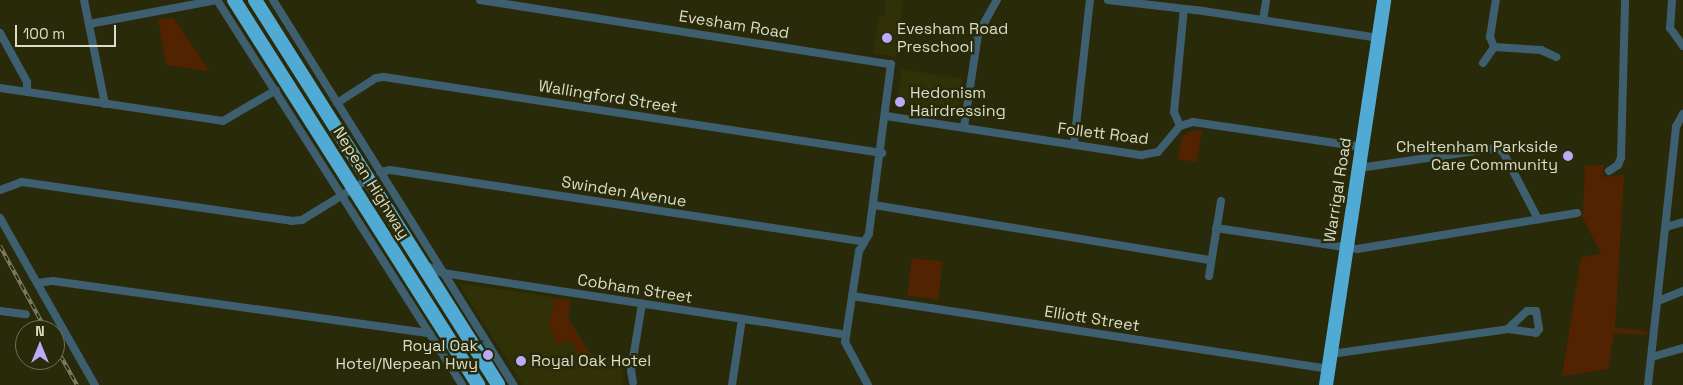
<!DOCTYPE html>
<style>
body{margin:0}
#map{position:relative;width:1683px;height:385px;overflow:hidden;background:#292a09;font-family:"Space Grotesk",sans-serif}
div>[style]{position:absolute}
.built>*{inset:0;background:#303106}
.green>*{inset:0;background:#522300;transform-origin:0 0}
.street>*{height:8px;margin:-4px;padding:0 4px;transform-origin:4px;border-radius:4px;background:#3e5f70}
.highway>*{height:14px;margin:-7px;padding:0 7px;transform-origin:7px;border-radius:7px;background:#51aad4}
.rail>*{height:4px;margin-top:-2px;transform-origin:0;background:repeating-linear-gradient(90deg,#292a09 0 5.5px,#818369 0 11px);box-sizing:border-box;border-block:1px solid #818369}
.dots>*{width:14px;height:14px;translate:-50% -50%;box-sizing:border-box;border:2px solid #292a09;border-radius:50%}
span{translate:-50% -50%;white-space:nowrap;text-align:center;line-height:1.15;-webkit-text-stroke:5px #292a09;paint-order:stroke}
.street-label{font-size:16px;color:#dbddca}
.poi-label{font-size:16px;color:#dbddca}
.left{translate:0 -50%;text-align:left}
.right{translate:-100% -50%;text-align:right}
.north{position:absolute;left:15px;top:320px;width:50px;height:50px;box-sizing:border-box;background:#292a09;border:1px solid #707256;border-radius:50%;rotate:0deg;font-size:14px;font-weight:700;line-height:20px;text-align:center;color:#dbddca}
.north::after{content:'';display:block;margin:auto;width:18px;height:22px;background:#b8abf7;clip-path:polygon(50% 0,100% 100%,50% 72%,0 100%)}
.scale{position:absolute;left:15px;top:25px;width:101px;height:22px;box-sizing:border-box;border:2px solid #dbddca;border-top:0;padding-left:6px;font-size:15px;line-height:18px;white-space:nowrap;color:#dbddca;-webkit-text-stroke:4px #292a09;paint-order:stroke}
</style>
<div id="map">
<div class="built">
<i style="clip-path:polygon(886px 0,903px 0,896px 57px,873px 53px,879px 16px,884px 16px)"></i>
<i style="clip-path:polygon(902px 69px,963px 79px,958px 110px,900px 104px,897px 100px)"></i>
<i style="clip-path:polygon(458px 283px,571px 300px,568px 318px,591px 354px,625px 358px,622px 385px,523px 385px)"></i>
</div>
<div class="green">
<i style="clip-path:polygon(173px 17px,209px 71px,166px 65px,158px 20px)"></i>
<i style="clip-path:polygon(1202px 130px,1197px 162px,1177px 159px,1182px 137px,1189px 132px)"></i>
<i style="clip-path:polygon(1585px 165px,1604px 165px,1603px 177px,1624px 175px,1615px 328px,1647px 331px,1647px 335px,1614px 333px,1608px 369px,1562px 376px,1581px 257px,1601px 254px,1581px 214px,1583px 213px)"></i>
<i style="left:912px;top:258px;width:31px;height:38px;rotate:7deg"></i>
<i style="clip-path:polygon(554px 298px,571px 301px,568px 318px,589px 354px,578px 353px,570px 339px,559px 345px,555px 341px,549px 327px)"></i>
</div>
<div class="street">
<i style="left:84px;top:0;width:106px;rotate:78.6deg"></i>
<i style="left:217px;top:0;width:456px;rotate:57.5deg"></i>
<i style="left:273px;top:0;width:454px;rotate:58deg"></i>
<i style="left:480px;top:0;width:416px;rotate:8.9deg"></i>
<i style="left:891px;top:64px;width:171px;rotate:97.4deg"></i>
<i style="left:869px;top:234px;width:20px;rotate:120deg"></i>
<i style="left:859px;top:251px;width:92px;rotate:98.7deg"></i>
<i style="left:845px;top:342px;width:49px;rotate:61.9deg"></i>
<i style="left:1108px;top:0;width:96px;rotate:6.6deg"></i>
<i style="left:1203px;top:11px;width:178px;rotate:8.7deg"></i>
<i style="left:1672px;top:0;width:28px;rotate:94deg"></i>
<i style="left:1670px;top:28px;width:22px;rotate:54deg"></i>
<i style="left:1263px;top:20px;width:20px;rotate:-81deg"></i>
<i style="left:89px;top:24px;width:130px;rotate:-10.6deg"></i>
<i style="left:0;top:33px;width:56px;rotate:61.1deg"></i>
<i style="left:27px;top:82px;width:10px;rotate:90deg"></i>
<i style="left:1494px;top:47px;width:47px;rotate:3.7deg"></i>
<i style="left:1541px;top:50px;width:17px;rotate:25deg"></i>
<i style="left:1483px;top:63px;width:19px;rotate:-55deg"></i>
<i style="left:1494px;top:47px;width:11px;rotate:-112deg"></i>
<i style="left:1490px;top:37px;width:37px;rotate:-81deg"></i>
<i style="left:0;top:88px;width:225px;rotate:8.4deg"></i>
<i style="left:223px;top:121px;width:61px;rotate:-30.3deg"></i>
<i style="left:337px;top:103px;width:46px;rotate:-32.7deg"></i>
<i style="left:376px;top:78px;width:8px;rotate:-7deg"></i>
<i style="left:384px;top:77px;width:504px;rotate:8.68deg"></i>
<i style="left:886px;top:116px;width:259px;rotate:8.7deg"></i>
<i style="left:1142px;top:155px;width:16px;rotate:-11deg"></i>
<i style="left:1158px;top:152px;width:34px;rotate:-50deg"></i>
<i style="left:1180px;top:126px;width:14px;rotate:-17deg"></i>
<i style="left:1193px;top:122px;width:171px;rotate:8.4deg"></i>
<i style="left:1180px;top:126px;width:15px;rotate:-113deg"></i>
<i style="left:1174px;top:112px;width:103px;rotate:-84.5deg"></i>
<i style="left:964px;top:127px;width:94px;rotate:-81.4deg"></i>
<i style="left:978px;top:34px;width:39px;rotate:-61deg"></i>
<i style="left:1074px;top:144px;width:145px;rotate:-83.7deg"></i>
<i style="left:1359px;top:168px;width:138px;rotate:-8.3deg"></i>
<i style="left:1496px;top:148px;width:8px;rotate:30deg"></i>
<i style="left:1503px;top:152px;width:76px;rotate:62.4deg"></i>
<i style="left:1609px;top:171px;width:11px;rotate:-34deg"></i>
<i style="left:1618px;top:165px;width:8px;rotate:-67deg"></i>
<i style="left:1621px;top:158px;width:158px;rotate:-88.5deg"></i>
<i style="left:380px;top:172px;width:10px;rotate:-11deg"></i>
<i style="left:390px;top:170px;width:479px;rotate:8.6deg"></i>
<i style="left:0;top:190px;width:23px;rotate:-20deg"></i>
<i style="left:22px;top:182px;width:272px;rotate:8.2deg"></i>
<i style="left:291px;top:221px;width:11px;rotate:-5deg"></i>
<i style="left:302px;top:220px;width:76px;rotate:-31.6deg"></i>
<i style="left:874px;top:205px;width:340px;rotate:9.3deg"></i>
<i style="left:0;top:218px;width:192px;rotate:60.4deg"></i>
<i style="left:1666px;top:227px;width:18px;rotate:-16deg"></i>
<i style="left:1216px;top:228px;width:143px;rotate:8.5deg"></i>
<i style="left:1357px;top:249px;width:223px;rotate:-9.3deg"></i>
<i style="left:424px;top:265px;width:21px;rotate:23deg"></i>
<i style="left:443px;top:273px;width:408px;rotate:8.7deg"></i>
<i style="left:1209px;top:276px;width:76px;rotate:-80.9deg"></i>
<i style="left:38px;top:283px;width:15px;rotate:-8deg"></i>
<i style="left:53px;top:281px;width:380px;rotate:7.9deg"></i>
<i style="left:852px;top:296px;width:483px;rotate:8.7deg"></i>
<i style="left:1658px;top:301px;width:27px;rotate:-22deg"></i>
<i style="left:0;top:311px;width:26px;rotate:7deg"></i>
<i style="left:1331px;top:354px;width:179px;rotate:-8deg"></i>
<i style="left:1508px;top:329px;width:28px;rotate:8deg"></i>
<i style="left:1536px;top:333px;width:5px;rotate:-53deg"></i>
<i style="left:1539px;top:329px;width:18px;rotate:-99deg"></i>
<i style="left:1536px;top:311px;width:9px;rotate:180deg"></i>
<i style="left:1527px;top:311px;width:26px;rotate:137deg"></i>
<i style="left:1652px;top:357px;width:32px;rotate:-16deg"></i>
<i style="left:633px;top:382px;width:11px;rotate:-100deg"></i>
<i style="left:631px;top:371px;width:68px;rotate:-80.7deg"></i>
<i style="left:732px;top:385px;width:67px;rotate:-81.4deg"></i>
<i style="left:1648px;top:385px;width:260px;rotate:-83.8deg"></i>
<i style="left:1676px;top:127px;width:15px;rotate:-62deg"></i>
</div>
<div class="highway">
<i style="left:234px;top:0;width:456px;rotate:57.6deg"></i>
<i style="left:255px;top:0;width:455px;rotate:57.7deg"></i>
<i style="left:1326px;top:385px;width:389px;rotate:-81.4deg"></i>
</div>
<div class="rail">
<i style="left:0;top:246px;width:96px;rotate:61.3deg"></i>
<i style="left:55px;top:346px;width:45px;rotate:60.6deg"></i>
</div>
<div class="dots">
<i style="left:887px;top:38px;background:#b8abf7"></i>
<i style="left:900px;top:102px;background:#b8abf7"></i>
<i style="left:1568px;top:156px;background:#b8abf7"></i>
<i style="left:488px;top:355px;background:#b8abf7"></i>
<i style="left:521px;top:361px;background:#b8abf7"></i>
</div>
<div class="street-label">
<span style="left:734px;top:25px;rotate:9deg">Evesham Road</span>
<span style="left:608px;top:97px;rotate:9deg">Wallingford Street</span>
<span style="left:1103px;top:134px;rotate:7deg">Follett Road</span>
<span style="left:371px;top:183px;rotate:58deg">Nepean Highway</span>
<span style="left:1338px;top:190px;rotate:-81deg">Warrigal Road</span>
<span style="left:624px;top:192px;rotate:9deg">Swinden Avenue</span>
<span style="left:635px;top:289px;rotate:9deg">Cobham Street</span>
<span style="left:1092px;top:319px;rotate:9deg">Elliott Street</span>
</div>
<div class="poi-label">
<span class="left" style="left:897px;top:38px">Evesham Road<br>Preschool</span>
<span class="left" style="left:910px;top:102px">Hedonism<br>Hairdressing</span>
<span class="right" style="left:1558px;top:156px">Cheltenham Parkside<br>Care Community</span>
<span class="right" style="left:478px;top:355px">Royal Oak<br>Hotel/Nepean Hwy</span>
<span class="left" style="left:531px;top:361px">Royal Oak Hotel</span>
</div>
<div class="north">N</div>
<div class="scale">100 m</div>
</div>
